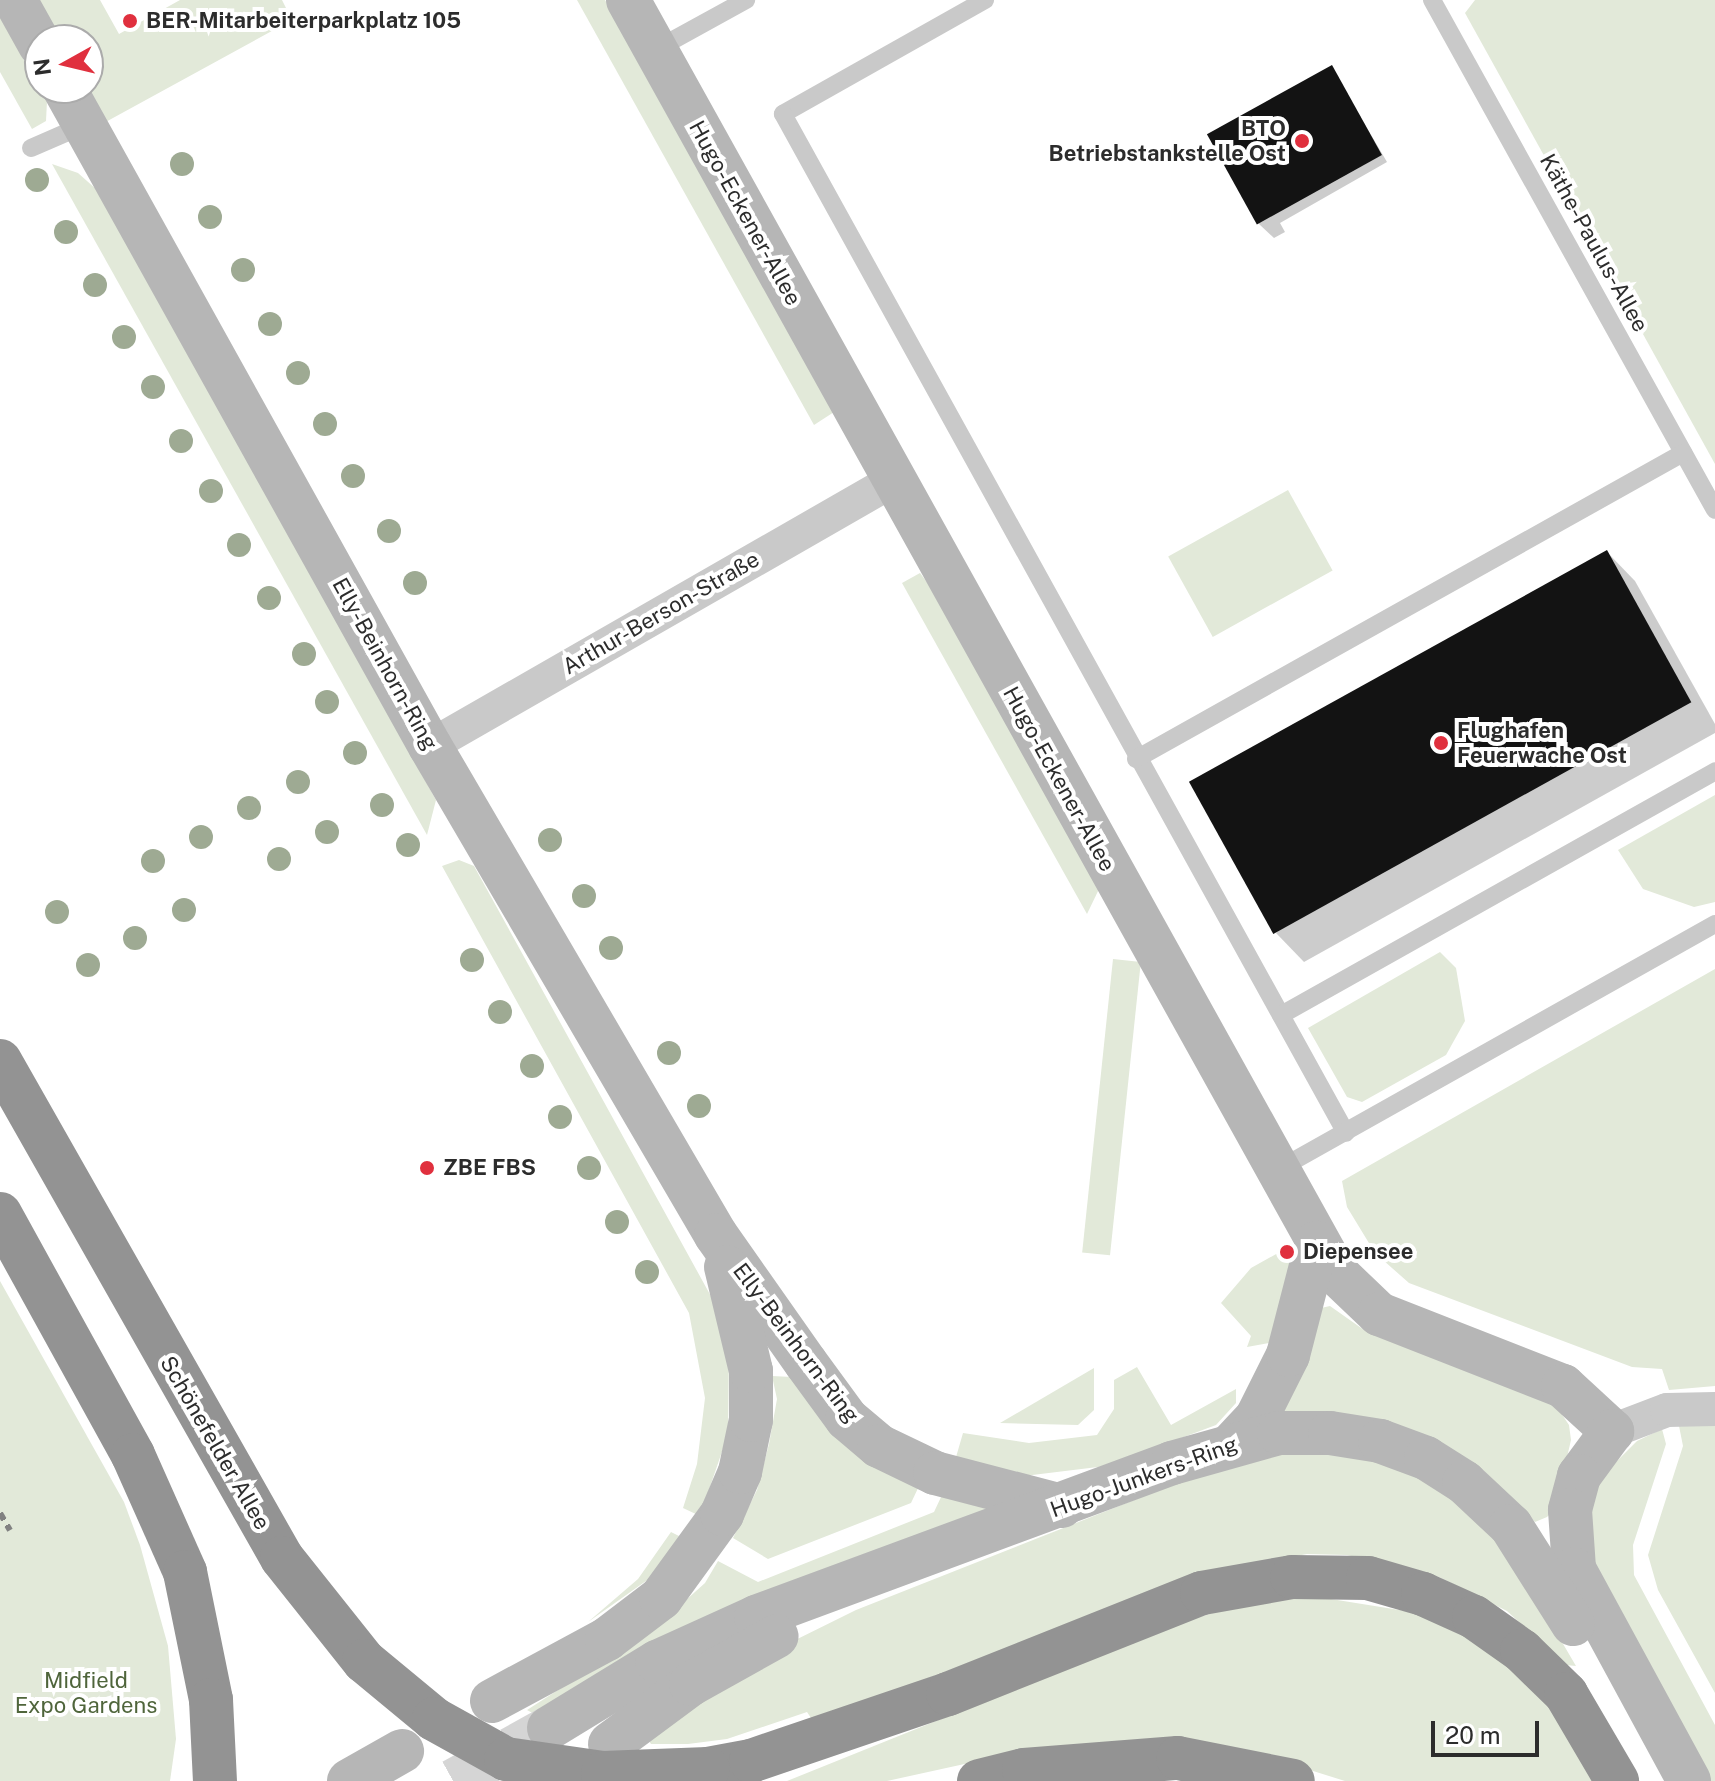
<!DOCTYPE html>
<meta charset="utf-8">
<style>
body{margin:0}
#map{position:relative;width:1715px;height:1781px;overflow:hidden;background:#fff;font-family:"Public Sans",sans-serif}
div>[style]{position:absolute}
.green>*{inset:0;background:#e2e9d9;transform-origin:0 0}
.shadow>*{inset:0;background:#0003}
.building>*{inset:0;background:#131313;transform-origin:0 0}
.secondary-tunnel>*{height:44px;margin-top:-22px;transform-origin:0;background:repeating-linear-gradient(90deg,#d5d5d5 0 44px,transparent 0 66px)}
.lane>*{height:18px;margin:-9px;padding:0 9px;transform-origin:9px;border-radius:9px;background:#c9c9c9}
.street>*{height:34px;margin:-17px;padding:0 17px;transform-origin:17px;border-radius:17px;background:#c9c9c9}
.secondary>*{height:44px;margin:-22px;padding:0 22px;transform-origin:22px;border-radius:22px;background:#b6b6b6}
.highway>*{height:44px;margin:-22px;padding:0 22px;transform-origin:22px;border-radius:22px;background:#939393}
.rail>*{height:6px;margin-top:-3px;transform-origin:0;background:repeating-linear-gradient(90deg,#818181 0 8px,transparent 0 14px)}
.highway-bridge>*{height:44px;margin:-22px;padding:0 22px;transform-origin:22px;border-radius:22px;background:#939393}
.trees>*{width:24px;height:24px;margin:-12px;border-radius:50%;background:#9eaa93}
.dots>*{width:22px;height:22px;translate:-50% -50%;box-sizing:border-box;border:4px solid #fff;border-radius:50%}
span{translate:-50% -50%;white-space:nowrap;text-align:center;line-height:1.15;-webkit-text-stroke:8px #fff;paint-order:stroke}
.poi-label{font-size:22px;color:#2c2c2c;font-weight:700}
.left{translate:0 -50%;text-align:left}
.right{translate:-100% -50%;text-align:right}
.street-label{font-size:22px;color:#2c2c2c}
.park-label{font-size:22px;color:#4f653b}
.north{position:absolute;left:24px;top:24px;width:80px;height:80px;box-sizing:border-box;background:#fff;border:2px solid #ababab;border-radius:50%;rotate:262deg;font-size:22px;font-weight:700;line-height:32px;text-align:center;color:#2c2c2c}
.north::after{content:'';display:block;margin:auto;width:28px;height:36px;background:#e0303e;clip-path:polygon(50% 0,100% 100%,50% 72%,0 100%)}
.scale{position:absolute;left:1431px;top:1721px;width:108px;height:36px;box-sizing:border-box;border:4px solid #2c2c2c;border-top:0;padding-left:10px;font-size:24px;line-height:28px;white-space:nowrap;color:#2c2c2c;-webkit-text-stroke:6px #fff;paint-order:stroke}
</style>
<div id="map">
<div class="green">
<i style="clip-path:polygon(32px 0,100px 0,119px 34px,180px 0,282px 0,292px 20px,102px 124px,88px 88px,88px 40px,55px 40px)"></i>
<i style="clip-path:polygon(577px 0,605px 0,827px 394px,834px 412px,814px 425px)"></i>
<i style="clip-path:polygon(1475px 0,1715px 0,1715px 464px,1465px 13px)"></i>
<i style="clip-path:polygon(0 17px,47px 101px,46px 121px,32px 129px,0 72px)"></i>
<i style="clip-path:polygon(52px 164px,78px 173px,96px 189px,436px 800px,427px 835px)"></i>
<i style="left:1288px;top:490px;width:92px;height:137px;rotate:61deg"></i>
<i style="clip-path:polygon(920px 573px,938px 597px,1100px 887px,1087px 914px,902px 583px)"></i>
<i style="clip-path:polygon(1715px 795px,1715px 902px,1694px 907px,1643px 889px,1618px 850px)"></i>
<i style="clip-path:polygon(459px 860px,474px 866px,718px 1309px,729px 1353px,728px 1434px,700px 1516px,683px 1508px,697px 1464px,705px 1398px,689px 1313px,442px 866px)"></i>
<i style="clip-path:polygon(1440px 952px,1456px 968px,1465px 1021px,1446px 1055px,1362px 1102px,1347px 1097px,1308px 1028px)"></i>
<i style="left:1113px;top:959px;width:28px;height:295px;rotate:6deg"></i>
<i style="clip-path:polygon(1715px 969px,1715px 1386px,1669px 1390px,1662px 1369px,1632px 1367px,1409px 1283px,1375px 1253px,1347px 1207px,1342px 1181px)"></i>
<i style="clip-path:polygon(1294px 1244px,1296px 1262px,1269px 1343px,1247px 1347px,1251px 1336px,1221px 1303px,1251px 1268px)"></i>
<i style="clip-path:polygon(0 1281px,124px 1502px,140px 1545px,168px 1646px,176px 1739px,170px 1781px,0 1781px)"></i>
<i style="clip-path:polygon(1330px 1306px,1364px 1330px,1545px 1399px,1559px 1410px,1569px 1425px,1571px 1440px,1555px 1509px,1547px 1517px,1535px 1522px,1483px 1470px,1342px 1413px,1282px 1412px,1321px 1308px)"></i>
<i style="clip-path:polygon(1137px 1367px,1171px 1425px,1236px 1389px,1236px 1403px,1216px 1425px,1106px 1466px,1016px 1477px,954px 1464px,963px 1433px,1029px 1443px,1097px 1435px,1114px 1409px,1114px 1380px)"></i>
<i style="clip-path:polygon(1094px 1368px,1094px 1410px,1078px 1425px,1000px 1423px)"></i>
<i style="clip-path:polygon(772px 1376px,792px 1377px,920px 1484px,911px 1503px,768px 1559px,733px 1538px,757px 1490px,769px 1444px,777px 1399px)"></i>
<i style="clip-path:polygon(1715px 1425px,1715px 1693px,1658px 1590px,1648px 1555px,1683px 1446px,1679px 1426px)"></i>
<i style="clip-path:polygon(1662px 1429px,1666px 1444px,1633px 1545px,1634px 1575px,1715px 1725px,1715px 1781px,1706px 1781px,1592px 1564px,1589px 1509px,1600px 1478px,1637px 1441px)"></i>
<i style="clip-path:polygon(1285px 1452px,1356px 1455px,1407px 1471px,1466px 1506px,1518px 1567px,1576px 1666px,1566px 1665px,1507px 1611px,1439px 1577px,1347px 1555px,1307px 1554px,1213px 1572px,813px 1721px,807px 1712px,727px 1739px,688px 1744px,651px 1744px,643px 1732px,755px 1660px,856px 1610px,1200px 1474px)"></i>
<i style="clip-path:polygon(942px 1495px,991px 1507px,538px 1716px,527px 1710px,656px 1627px,705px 1583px,718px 1561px,758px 1582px,934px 1512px)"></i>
<i style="clip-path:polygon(671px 1532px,685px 1539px,653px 1576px,588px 1622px,638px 1579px)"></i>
<i style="clip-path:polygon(1306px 1595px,1412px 1612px,1464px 1636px,1515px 1671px,1559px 1718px,1601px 1781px,1345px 1781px,1252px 1752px,1170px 1740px,1038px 1748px,887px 1781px,787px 1781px,1177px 1624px,1251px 1601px)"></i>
</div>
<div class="shadow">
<i style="clip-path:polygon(1331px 67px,1387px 162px,1280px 223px,1285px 232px,1274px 238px,1259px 224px,1210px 136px)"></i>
<i style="clip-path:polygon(1607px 552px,1635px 581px,1715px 724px,1715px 733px,1304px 962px,1276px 933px)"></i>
</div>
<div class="building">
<i style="left:1332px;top:65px;width:103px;height:143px;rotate:61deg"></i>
<i style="left:1607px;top:550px;width:174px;height:478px;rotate:61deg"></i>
</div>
<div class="secondary-tunnel">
<i style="left:453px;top:1781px;width:110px;rotate:-28.9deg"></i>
</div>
<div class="lane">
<i style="left:985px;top:0;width:232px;rotate:150.6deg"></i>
<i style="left:783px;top:114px;width:1164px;rotate:61.08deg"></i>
<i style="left:1432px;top:0;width:583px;rotate:60.97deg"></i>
<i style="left:655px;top:50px;width:104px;rotate:-28.8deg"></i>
<i style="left:31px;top:148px;width:58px;rotate:-23.5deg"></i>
<i style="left:1136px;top:759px;width:627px;rotate:-29.22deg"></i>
<i style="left:1281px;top:1015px;width:498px;rotate:-29.3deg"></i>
<i style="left:1279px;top:1169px;width:500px;rotate:-29.33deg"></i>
</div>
<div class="street">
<i style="left:430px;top:746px;width:533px;rotate:-29.84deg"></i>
<i style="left:1612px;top:1431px;width:59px;rotate:-20.9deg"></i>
<i style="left:1667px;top:1410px;width:48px;rotate:-1.2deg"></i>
</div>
<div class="secondary">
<i style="left:15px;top:0;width:51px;rotate:60.9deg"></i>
<i style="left:628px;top:0;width:1455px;rotate:60.93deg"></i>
<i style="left:1335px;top:1272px;width:61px;rotate:43.7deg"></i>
<i style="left:1379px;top:1314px;width:198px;rotate:21.4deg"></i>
<i style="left:1563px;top:1386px;width:67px;rotate:42.6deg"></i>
<i style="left:1612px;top:1431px;width:56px;rotate:126.3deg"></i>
<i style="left:1579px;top:1476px;width:35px;rotate:105deg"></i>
<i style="left:1570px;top:1510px;width:59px;rotate:86.1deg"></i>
<i style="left:1574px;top:1569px;width:241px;rotate:61.5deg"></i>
<i style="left:64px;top:88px;width:753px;rotate:60.92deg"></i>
<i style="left:430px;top:746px;width:566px;rotate:59.68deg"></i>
<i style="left:716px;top:1235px;width:156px;rotate:54.9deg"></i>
<i style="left:806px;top:1363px;width:69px;rotate:53.8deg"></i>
<i style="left:847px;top:1419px;width:42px;rotate:40.2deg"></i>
<i style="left:879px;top:1446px;width:62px;rotate:25.7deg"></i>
<i style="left:935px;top:1473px;width:131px;rotate:14.6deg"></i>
<i style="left:1234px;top:1442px;width:34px;rotate:-47deg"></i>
<i style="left:1257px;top:1417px;width:69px;rotate:-63.4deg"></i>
<i style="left:1288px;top:1355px;width:116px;rotate:-75.5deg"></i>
<i style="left:492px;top:1701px;width:131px;rotate:-28.3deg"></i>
<i style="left:607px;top:1639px;width:68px;rotate:-37.2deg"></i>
<i style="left:661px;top:1598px;width:104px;rotate:-54deg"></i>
<i style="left:722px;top:1514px;width:46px;rotate:-66.8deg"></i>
<i style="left:740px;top:1472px;width:53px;rotate:-78.1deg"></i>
<i style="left:751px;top:1420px;width:49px;rotate:-90deg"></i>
<i style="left:751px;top:1371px;width:107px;rotate:-103.5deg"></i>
<i style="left:549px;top:1728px;width:127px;rotate:-31.4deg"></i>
<i style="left:657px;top:1662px;width:109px;rotate:-24.4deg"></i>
<i style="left:756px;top:1617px;width:444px;rotate:-20.3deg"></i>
<i style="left:1172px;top:1463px;width:111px;rotate:-15.7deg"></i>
<i style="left:1279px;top:1433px;width:51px"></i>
<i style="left:1330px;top:1433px;width:51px;rotate:9.1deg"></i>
<i style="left:1380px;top:1441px;width:49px;rotate:20.3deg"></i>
<i style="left:1426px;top:1458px;width:45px;rotate:32.3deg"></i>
<i style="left:1464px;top:1482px;width:64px;rotate:43.1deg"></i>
<i style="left:1511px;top:1526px;width:116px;rotate:57.7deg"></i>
<i style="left:610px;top:1744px;width:101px;rotate:-36.5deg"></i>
<i style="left:691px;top:1684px;width:98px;rotate:-29.2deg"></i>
<i style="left:349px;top:1781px;width:61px;rotate:-29.5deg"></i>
</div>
<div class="highway">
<i style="left:0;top:1061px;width:571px;rotate:60.43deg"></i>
<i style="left:282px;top:1558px;width:132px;rotate:51.5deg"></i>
<i style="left:0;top:1214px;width:275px;rotate:61.1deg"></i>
<i style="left:133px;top:1455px;width:128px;rotate:66deg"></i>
<i style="left:185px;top:1572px;width:131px;rotate:78.5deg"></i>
<i style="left:211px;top:1700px;width:81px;rotate:87.2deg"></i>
<i style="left:708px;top:1769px;width:44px;rotate:-10.5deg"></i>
<i style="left:751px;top:1761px;width:208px;rotate:-18.8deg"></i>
<i style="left:948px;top:1694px;width:273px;rotate:-21.7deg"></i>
<i style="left:1202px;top:1593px;width:91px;rotate:-10.1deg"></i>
<i style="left:1292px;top:1577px;width:76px;rotate:0.8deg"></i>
<i style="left:1368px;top:1578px;width:57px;rotate:16.2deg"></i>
<i style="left:1423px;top:1594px;width:56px;rotate:24.3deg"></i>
<i style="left:1474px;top:1617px;width:59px;rotate:35.3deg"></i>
<i style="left:1522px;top:1651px;width:62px;rotate:44.3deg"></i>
<i style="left:1566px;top:1694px;width:101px;rotate:59.6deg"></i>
<i style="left:979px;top:1781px;width:46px;rotate:-13.7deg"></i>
<i style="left:1024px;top:1770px;width:154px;rotate:-4.5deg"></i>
<i style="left:1178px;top:1758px;width:117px;rotate:11.3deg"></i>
</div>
<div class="rail">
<i style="left:0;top:1513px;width:20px;rotate:60deg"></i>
</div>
<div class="highway-bridge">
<i style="left:364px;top:1661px;width:91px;rotate:39.6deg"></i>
<i style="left:434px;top:1719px;width:82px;rotate:29.1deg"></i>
<i style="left:506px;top:1759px;width:98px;rotate:8.2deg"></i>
<i style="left:603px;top:1773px;width:105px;rotate:-2.2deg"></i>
</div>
<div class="trees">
<i style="left:182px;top:164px"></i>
<i style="left:37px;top:180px"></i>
<i style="left:210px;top:217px"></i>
<i style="left:66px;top:232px"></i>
<i style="left:243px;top:270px"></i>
<i style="left:95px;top:285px"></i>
<i style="left:270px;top:324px"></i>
<i style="left:124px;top:337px"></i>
<i style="left:298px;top:373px"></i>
<i style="left:153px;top:387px"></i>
<i style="left:325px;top:424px"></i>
<i style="left:181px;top:441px"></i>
<i style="left:353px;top:476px"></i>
<i style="left:211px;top:491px"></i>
<i style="left:389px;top:531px"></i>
<i style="left:239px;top:545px"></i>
<i style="left:415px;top:583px"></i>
<i style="left:269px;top:598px"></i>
<i style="left:304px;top:654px"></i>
<i style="left:327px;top:702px"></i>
<i style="left:355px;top:753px"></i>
<i style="left:298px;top:782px"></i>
<i style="left:382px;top:805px"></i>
<i style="left:249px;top:808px"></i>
<i style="left:327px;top:832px"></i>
<i style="left:201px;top:837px"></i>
<i style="left:550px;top:840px"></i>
<i style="left:408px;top:845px"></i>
<i style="left:279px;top:859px"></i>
<i style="left:153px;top:861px"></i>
<i style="left:584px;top:896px"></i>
<i style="left:184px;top:910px"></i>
<i style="left:57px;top:912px"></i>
<i style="left:135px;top:938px"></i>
<i style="left:611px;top:948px"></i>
<i style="left:472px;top:960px"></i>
<i style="left:88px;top:965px"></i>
<i style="left:500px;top:1012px"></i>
<i style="left:669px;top:1053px"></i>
<i style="left:532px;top:1066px"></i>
<i style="left:699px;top:1106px"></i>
<i style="left:560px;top:1117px"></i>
<i style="left:589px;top:1168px"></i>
<i style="left:617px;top:1222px"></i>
<i style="left:647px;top:1272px"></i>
</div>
<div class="dots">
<i style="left:130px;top:21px;background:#e0303e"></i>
<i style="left:1302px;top:141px;background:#e0303e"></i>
<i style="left:1441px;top:743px;background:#e0303e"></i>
<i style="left:427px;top:1168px;background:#e0303e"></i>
<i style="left:1287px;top:1252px;background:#e0303e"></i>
</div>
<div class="poi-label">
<span class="left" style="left:146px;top:21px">BER-Mitarbeiterparkplatz 105</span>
<span class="right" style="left:1286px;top:141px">BTO<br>Betriebstankstelle Ost</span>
<span class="left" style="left:1457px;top:743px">Flughafen<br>Feuerwache Ost</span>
<span class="left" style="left:443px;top:1168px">ZBE FBS</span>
<span class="left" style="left:1303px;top:1252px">Diepensee</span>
</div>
<div class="street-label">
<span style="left:745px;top:213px;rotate:61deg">Hugo-Eckener-Allee</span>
<span style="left:1594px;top:243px;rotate:61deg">Käthe-Paulus-Allee</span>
<span style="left:661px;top:613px;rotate:-30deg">Arthur-Berson-Straße</span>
<span style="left:385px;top:664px;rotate:61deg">Elly-Beinhorn-Ring</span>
<span style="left:1059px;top:779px;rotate:61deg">Hugo-Eckener-Allee</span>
<span style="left:796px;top:1343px;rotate:53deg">Elly-Beinhorn-Ring</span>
<span style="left:215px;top:1443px;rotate:60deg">Schönefelder Allee</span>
<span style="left:1144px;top:1477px;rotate:-20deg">Hugo-Junkers-Ring</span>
</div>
<div class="park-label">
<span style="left:86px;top:1693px">Midfield<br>Expo Gardens</span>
</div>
<div class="north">N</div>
<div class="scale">20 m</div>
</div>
